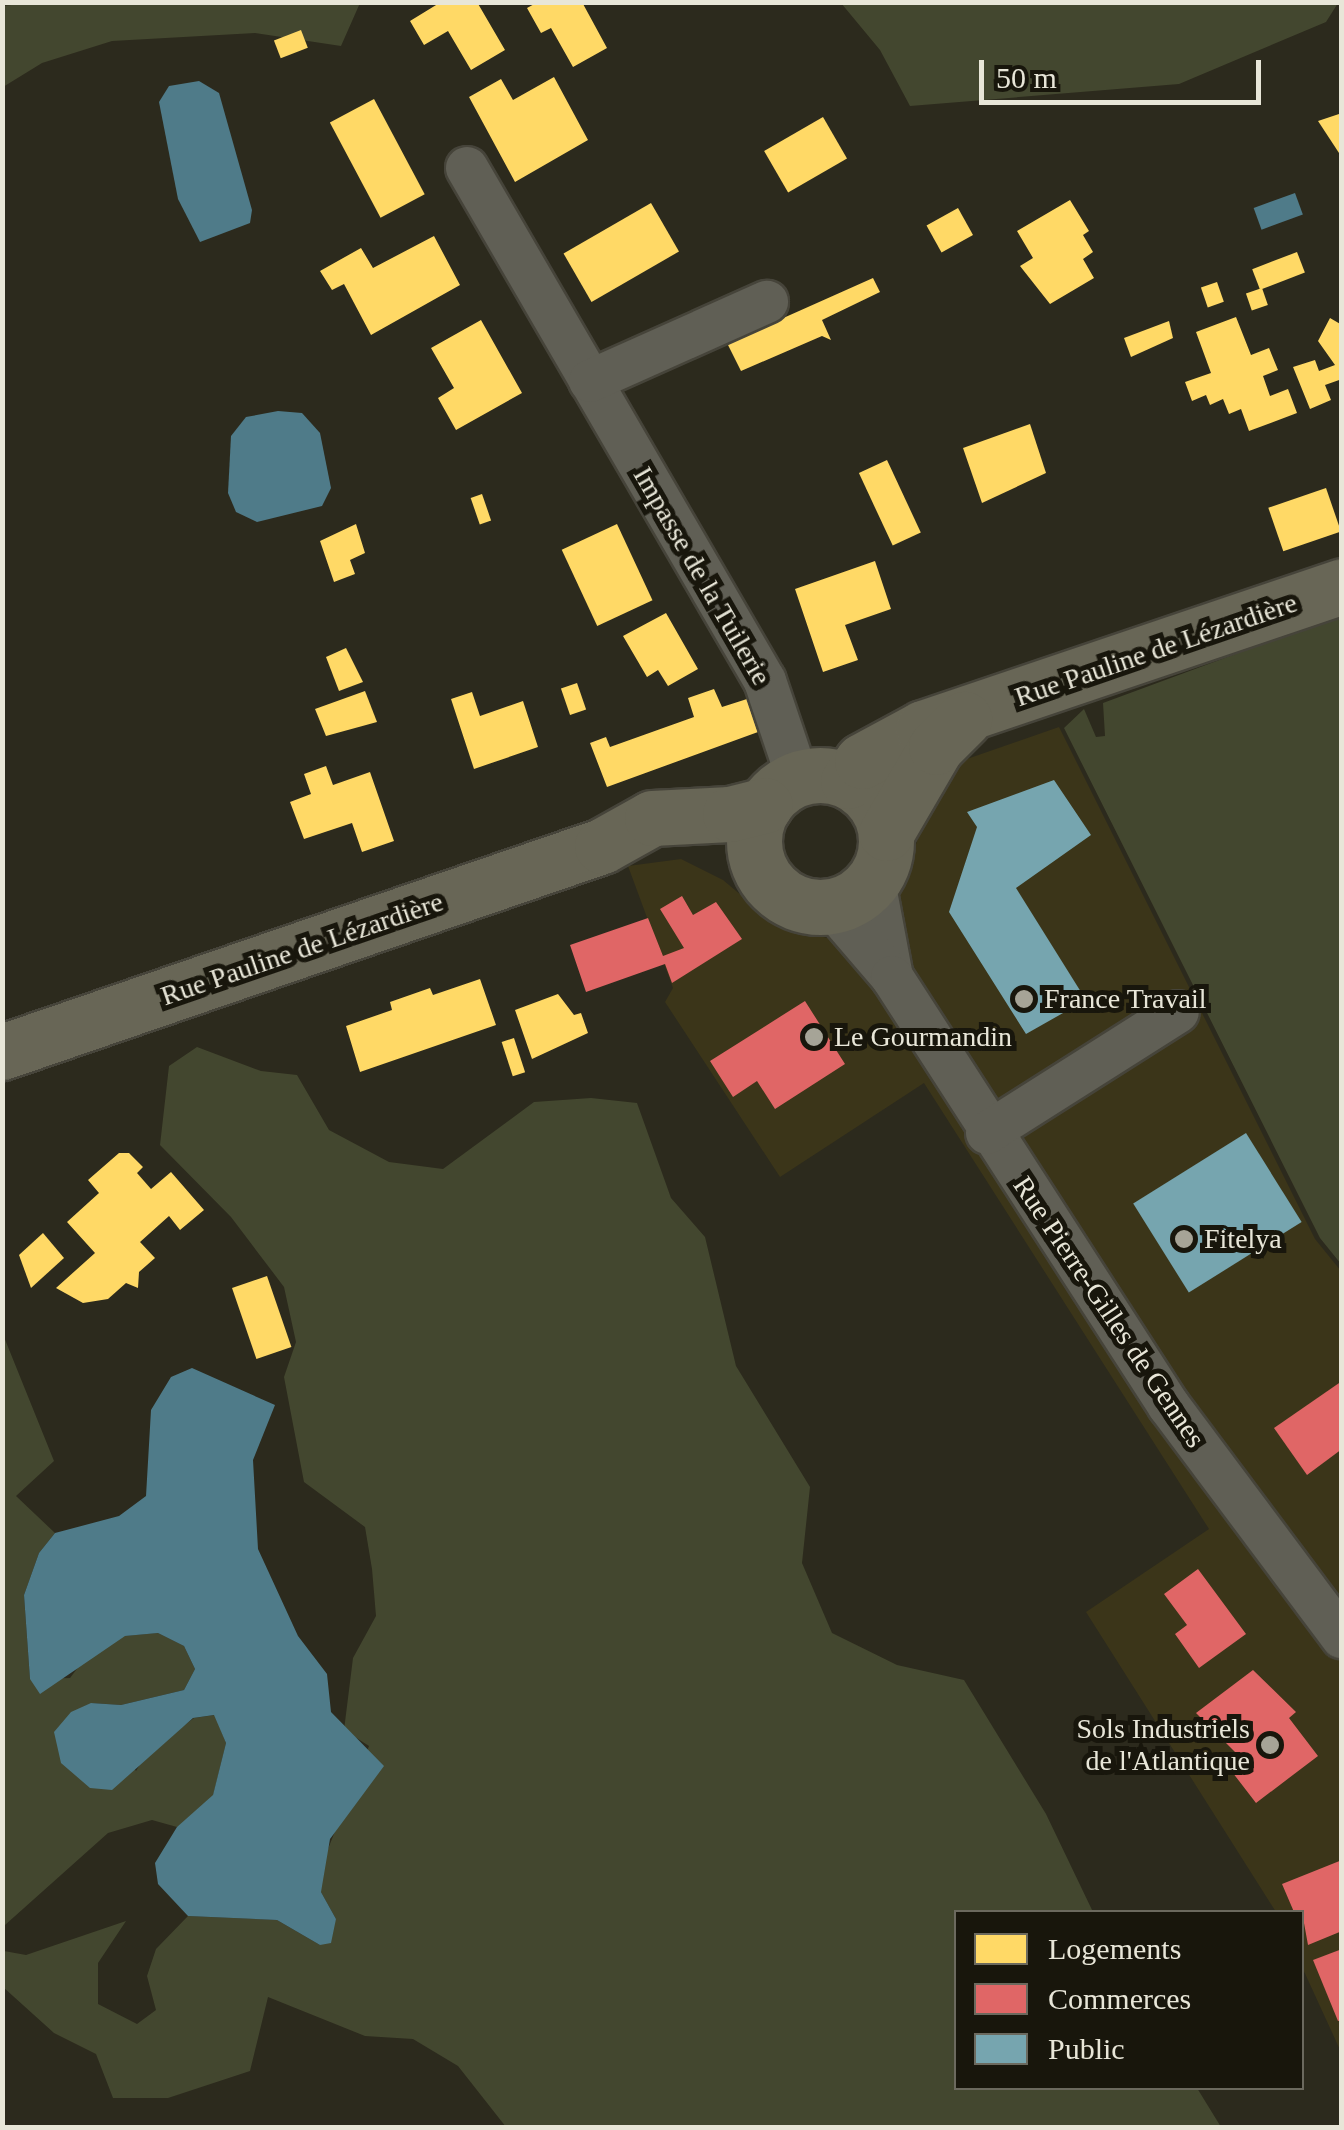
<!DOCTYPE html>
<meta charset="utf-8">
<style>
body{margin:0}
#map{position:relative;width:1344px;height:2130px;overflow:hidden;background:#2c2a1d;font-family:Georgia,serif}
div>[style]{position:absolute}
.built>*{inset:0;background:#3b3519}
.green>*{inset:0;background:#43472f}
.water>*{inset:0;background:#4f7b89;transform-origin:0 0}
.homes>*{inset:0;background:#ffd966;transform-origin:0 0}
.shops>*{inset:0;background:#e06666}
.public>*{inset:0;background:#76a5af;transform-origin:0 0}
.roads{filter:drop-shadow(2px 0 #46443a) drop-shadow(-2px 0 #46443a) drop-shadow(0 2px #46443a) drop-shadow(0 -2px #46443a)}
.minor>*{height:42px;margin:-21px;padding:0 21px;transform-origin:21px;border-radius:21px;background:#605f55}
.major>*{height:55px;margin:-27.5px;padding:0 27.5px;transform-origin:27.5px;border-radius:27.5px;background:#686656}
.major>.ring{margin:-27.5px;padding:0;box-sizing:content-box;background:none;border:55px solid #686656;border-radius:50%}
.dots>*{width:28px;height:28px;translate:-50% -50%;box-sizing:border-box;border:5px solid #18160c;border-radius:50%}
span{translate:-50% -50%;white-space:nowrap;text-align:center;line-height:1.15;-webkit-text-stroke:10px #18160c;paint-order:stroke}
.street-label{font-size:28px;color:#e8e6d8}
.poi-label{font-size:28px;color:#e8e6d8}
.left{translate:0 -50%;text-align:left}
.right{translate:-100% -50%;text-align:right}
.frame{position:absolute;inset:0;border:5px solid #e8e6d8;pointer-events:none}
.legend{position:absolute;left:954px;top:1910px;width:350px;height:180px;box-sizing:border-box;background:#18160c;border:2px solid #6b695e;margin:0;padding:12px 18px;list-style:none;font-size:30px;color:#e8e6d8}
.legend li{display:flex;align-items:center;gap:20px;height:50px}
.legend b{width:50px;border:2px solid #6b695e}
.scale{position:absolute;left:979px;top:60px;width:282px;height:45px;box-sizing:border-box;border:5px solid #e8e6d8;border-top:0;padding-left:12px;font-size:30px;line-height:35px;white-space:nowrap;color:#e8e6d8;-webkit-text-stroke:8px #18160c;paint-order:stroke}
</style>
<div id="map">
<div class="built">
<i style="clip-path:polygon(1059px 727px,1315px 1239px,1341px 1271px,1341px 2052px,1302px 1967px,1302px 1912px,1276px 1912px,1086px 1612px,1209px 1529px,924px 1083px,780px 1177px,665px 1002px,673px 988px,628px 866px,681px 859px,723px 880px,777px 925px,835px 940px,899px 898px,932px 794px,967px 759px)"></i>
</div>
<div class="green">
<i style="clip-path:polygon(41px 2px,360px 3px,341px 46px,255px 33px,112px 41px,42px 63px,3px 87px,2px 6px)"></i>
<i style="clip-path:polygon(841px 3px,1338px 3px,1326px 22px,1179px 84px,910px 106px,880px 50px)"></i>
<i style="clip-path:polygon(1341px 615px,1342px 615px,1341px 1264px,1320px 1238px,1064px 728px,1084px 709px,1096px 737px,1105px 736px,1103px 703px)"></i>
<i style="clip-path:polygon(197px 1047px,261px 1071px,297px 1075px,329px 1130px,389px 1162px,443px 1169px,534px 1102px,591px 1098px,637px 1103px,671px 1198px,705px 1237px,736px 1366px,810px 1487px,802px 1563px,832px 1633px,897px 1665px,964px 1680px,1046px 1814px,1093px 1912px,956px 1912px,956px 2088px,1197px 2088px,1221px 2127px,506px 2127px,458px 2066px,413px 2039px,365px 2036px,268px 1997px,250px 2071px,168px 2098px,113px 2098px,96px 2054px,54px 2033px,3px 1987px,2px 1332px,54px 1461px,16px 1496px,55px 1533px,39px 1553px,24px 1595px,30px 1679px,70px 1678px,85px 1658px,124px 1636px,158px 1633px,184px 1646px,195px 1669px,184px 1690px,121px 1705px,91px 1703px,136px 1771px,146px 1754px,194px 1718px,215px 1715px,226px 1743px,213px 1796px,195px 1816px,177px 1827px,152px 1820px,108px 1833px,5px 1925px,4px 1951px,26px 1955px,126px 1921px,98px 1963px,98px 2004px,137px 2024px,156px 2010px,147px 1976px,156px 1949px,188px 1916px,277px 1920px,320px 1945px,336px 1919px,321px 1892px,320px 1869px,369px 1746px,344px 1730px,353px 1658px,376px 1616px,372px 1569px,365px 1527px,304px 1482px,284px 1377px,296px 1342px,284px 1287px,231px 1217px,160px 1145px,169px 1066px)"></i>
</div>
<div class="water">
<i style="clip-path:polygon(199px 81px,219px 93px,252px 210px,250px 223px,200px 242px,178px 199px,159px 102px,169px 86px)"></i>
<i style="left:1295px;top:193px;width:23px;height:44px;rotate:70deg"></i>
<i style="clip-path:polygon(278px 411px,302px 413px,320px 433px,331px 488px,322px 506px,257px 522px,236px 512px,228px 493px,231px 436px,246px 417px)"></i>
<i style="clip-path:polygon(192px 1368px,275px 1405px,253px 1460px,258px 1549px,298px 1636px,327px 1674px,331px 1712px,384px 1766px,330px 1839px,321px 1892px,336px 1919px,331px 1943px,320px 1945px,277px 1920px,188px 1916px,158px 1884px,155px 1863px,177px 1827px,213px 1795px,226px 1743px,214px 1715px,193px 1718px,112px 1790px,90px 1788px,61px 1763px,54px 1732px,71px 1712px,91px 1703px,121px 1705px,184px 1690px,195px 1669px,184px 1646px,158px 1633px,125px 1636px,40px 1694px,30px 1679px,24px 1595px,39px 1553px,55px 1533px,119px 1516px,146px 1496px,151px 1410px,171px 1377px)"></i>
</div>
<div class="homes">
<i style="clip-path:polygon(441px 2px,477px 2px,505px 50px,471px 70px,448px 31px,424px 45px,410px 21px)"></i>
<i style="clip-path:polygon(538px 2px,582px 2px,607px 48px,573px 67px,551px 28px,541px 33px,527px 8px)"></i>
<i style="left:301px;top:30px;width:19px;height:29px;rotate:69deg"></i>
<i style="clip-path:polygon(554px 77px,588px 140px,515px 182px,469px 97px,501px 79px,513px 100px)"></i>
<i style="left:374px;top:99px;width:108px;height:50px;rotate:62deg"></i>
<i style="clip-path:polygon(1342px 113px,1342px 152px,1339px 153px,1318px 121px)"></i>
<i style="left:823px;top:117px;width:48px;height:68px;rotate:60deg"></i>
<i style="clip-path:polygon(1070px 200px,1089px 231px,1083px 235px,1093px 252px,1083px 259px,1094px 278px,1050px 304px,1020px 266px,1033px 258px,1017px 231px)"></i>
<i style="left:651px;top:203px;width:56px;height:101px;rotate:60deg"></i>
<i style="left:958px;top:208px;width:31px;height:36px;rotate:61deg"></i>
<i style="clip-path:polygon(434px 236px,460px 285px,371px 335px,344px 284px,332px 290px,320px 271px,361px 248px,373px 268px)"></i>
<i style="left:1297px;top:252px;width:22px;height:48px;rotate:69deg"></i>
<i style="clip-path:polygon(873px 278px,880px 292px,822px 320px,831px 340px,822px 336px,741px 371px,727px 343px)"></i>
<i style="left:1217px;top:282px;width:21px;height:17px;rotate:71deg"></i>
<i style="left:1262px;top:288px;width:18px;height:17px;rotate:71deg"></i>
<i style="clip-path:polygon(1236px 317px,1251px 355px,1269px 348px,1278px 370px,1263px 376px,1270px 396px,1288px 389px,1297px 413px,1249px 431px,1241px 409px,1229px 414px,1223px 399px,1210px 405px,1206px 395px,1192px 401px,1185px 382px,1211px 373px,1196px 332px)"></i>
<i style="clip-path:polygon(1330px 318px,1342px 325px,1342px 379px,1325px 385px,1331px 400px,1310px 409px,1293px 367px,1315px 360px,1319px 371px,1335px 365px,1318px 341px)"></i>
<i style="clip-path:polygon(481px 320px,522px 393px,456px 430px,438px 398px,454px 388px,431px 348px)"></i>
<i style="clip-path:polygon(1169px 321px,1173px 338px,1131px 357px,1124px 338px)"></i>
<i style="clip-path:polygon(1030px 424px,1046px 473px,982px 503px,963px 448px)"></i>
<i style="left:887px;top:460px;width:80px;height:31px;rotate:65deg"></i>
<i style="left:1326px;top:488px;width:46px;height:61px;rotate:71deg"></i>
<i style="left:482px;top:494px;width:28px;height:12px;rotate:71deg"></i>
<i style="clip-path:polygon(356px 524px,365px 553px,350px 560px,355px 574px,334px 582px,320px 541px)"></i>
<i style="left:617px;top:524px;width:84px;height:61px;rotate:65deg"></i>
<i style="clip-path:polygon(875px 561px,891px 609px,845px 625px,858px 660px,823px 672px,795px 589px)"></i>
<i style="clip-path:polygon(666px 613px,698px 669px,668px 686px,658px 670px,647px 677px,623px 636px)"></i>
<i style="clip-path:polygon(346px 648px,363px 682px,339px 691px,326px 657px)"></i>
<i style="left:577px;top:683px;width:28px;height:17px;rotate:71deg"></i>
<i style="clip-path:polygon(714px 689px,722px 707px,747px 699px,758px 732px,607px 787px,590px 743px,606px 737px,610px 747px,694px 717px,688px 698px)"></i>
<i style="clip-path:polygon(365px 691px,377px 722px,326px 736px,315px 709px)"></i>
<i style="clip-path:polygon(472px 692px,480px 716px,523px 701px,538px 747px,474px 769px,451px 699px)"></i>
<i style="clip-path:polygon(326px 766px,333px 785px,370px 772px,394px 841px,362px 852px,352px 823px,304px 839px,290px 802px,311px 794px,304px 774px)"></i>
<i style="clip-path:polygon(480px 979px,496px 1025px,360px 1072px,346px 1026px,392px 1010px,390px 1002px,430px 988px,433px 995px)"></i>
<i style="clip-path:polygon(558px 994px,574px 1015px,581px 1013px,588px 1033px,532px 1059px,515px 1010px)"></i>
<i style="left:514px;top:1038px;width:36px;height:13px;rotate:72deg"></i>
<i style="clip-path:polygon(119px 1153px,129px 1153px,143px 1167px,137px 1173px,151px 1189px,171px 1172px,204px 1210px,180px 1230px,169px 1216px,140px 1242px,155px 1258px,139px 1272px,138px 1288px,126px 1283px,108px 1299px,83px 1303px,56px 1288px,95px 1253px,67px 1222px,99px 1193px,88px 1180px)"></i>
<i style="clip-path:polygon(43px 1233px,64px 1258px,31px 1288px,19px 1255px)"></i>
<i style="left:267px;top:1276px;width:75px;height:37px;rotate:71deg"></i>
</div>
<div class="shops">
<i style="clip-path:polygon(682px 896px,693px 915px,716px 902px,742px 939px,672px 983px,665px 964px,586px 992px,570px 945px,648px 918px,663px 956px,684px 948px,660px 909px)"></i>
<i style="clip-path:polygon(805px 1001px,845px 1064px,775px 1109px,757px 1081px,733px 1097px,710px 1061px)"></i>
<i style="clip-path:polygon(1342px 1381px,1342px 1449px,1307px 1475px,1274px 1428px)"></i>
<i style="clip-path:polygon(1198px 1569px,1246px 1634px,1199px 1668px,1175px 1634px,1187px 1625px,1164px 1594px)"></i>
<i style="clip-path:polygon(1253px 1670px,1296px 1712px,1289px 1718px,1318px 1756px,1256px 1803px,1226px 1764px,1238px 1755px,1196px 1713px)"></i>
<i style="clip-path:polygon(1342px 1860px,1342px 1931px,1308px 1945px,1302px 1912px,1294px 1912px,1282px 1884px)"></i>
<i style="clip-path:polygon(1342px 1949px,1342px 2020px,1338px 2021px,1313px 1960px)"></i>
</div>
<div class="public">
<i style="clip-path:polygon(1054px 780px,1091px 835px,1016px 888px,1086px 1000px,1026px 1034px,949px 912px,977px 827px,967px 812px)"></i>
<i style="left:1246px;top:1133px;width:105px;height:133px;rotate:58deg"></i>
</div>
<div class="roads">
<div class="minor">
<i style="left:467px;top:168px;width:593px;rotate:59.85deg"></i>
<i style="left:765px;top:681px;width:103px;rotate:71.4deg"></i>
<i style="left:590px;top:381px;width:194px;rotate:-24.1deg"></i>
<i style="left:874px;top:881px;width:98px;rotate:79.4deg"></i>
<i style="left:832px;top:907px;width:92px;rotate:49.4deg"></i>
<i style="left:892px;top:977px;width:511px;rotate:57.15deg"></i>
<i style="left:1169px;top:1406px;width:289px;rotate:53.2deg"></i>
<i style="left:987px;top:1133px;width:226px;rotate:-32.4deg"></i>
</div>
<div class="major">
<i class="ring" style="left:754px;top:775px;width:77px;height:77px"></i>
<i style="left:848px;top:781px;width:24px;rotate:-55deg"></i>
<i style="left:862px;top:761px;width:69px;rotate:-28.4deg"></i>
<i style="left:923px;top:728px;width:442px;rotate:-18.7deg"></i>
<i style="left:886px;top:833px;width:99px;rotate:-59.8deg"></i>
<i style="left:936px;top:747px;width:40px;rotate:-45deg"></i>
<i style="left:2px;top:1052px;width:634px;rotate:-18.95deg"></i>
<i style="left:602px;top:846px;width:57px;rotate:-29.2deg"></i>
<i style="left:652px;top:818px;width:78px;rotate:-2.9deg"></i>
<i style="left:730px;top:814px;width:36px;rotate:-14deg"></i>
</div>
</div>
<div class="dots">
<i style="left:1024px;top:999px;background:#a6a497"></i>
<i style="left:814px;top:1037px;background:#a6a497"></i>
<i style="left:1184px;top:1239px;background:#a6a497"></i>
<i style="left:1270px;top:1745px;background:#a6a497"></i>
</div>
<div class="street-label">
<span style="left:702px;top:576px;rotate:60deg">Impasse de la Tuilerie</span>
<span style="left:1156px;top:650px;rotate:-19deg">Rue Pauline de Lézardière</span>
<span style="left:302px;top:949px;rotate:-19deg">Rue Pauline de Lézardière</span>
<span style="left:1109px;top:1312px;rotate:56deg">Rue Pierre-Gilles de Gennes</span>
</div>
<div class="poi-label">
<span class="left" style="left:1044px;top:999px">France Travail</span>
<span class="left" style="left:834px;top:1037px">Le Gourmandin</span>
<span class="left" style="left:1204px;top:1239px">Fitelya</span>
<span class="right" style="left:1250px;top:1745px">Sols Industriels<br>de l'Atlantique</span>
</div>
<div class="frame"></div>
<ul class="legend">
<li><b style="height:28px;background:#ffd966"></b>Logements</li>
<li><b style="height:28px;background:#e06666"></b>Commerces</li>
<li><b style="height:28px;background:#76a5af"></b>Public</li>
</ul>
<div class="scale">50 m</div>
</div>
